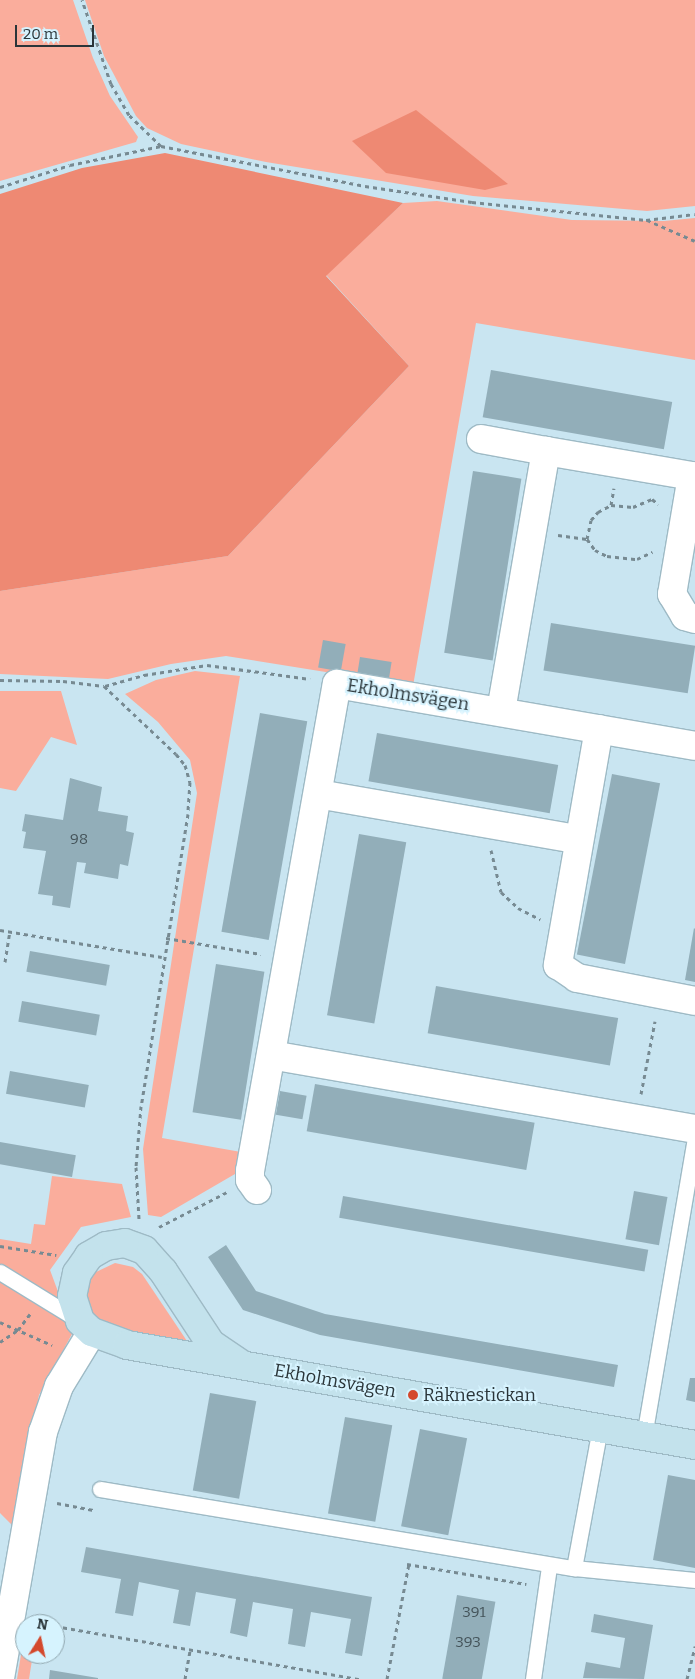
<!DOCTYPE html>
<meta charset="utf-8">
<style>
body{margin:0}
#map{position:relative;width:695px;height:1679px;overflow:hidden;background:#c9e5f1;font-family:Bitter,serif}
div>[style]{position:absolute}
.green>*{inset:0;background:#faad9c}
.forest>*{inset:0;background:#ee8973}
.building>*{inset:0;background:#92aeb9;transform-origin:0 0}
.path>*{height:3px;margin-top:-1.5px;transform-origin:0;background:repeating-linear-gradient(90deg,#778a92 0 4px,transparent 0 8px)}
.roads{filter:drop-shadow(1px 0 #9ebac5) drop-shadow(-1px 0 #9ebac5) drop-shadow(0 1px #9ebac5) drop-shadow(0 -1px #9ebac5)}
.lane>*{height:15px;margin:-7.5px;padding:0 7.5px;transform-origin:7.5px;border-radius:7.5px;background:#fff}
.street>*{height:28px;margin:-14px;padding:0 14px;transform-origin:14px;border-radius:14px;background:#fff}
.secondary>*{height:28px;margin:-14px;padding:0 14px;transform-origin:14px;border-radius:14px;background:#c3e2ec}
.dots>*{width:14px;height:14px;translate:-50% -50%;box-sizing:border-box;border:2px solid #d6f3fe;border-radius:50%}
span{translate:-50% -50%;white-space:nowrap;text-align:center;line-height:1.15;-webkit-text-stroke:4px #d6f3fe;paint-order:stroke}
.number-label{font-size:15px;color:#445359}
.number-label span{-webkit-text-stroke-width:0}
.street-label{font-size:18px;color:#2a3539}
.poi-label{font-size:18px;color:#2a3539}
.left{translate:0 -50%;text-align:left}
.north{position:absolute;left:15px;top:1614px;width:50px;height:50px;box-sizing:border-box;background:#d6f3fe;border:1px solid #91a7af;border-radius:50%;rotate:10deg;font-size:14px;font-weight:700;line-height:20px;text-align:center;color:#2a3539}
.north::after{content:'';display:block;margin:auto;width:18px;height:22px;background:#d4492d;clip-path:polygon(50% 0,100% 100%,50% 72%,0 100%)}
.scale{position:absolute;left:15px;top:25px;width:79px;height:22px;box-sizing:border-box;border:2px solid #2a3539;border-top:0;padding-left:6px;font-size:15px;line-height:18px;white-space:nowrap;color:#2a3539;-webkit-text-stroke:4px #d6f3fe;paint-order:stroke}
</style>
<div id="map">
<div class="green">
<i style="clip-path:polygon(0 0,73px 0,93px 58px,110px 96px,138px 137px,136px 142px,0 181px)"></i>
<i style="clip-path:polygon(85px 0,695px 0,695px 206px,647px 211px,473px 196px,266px 162px,181px 144px,147px 128px,136px 116px,104px 56px)"></i>
<i style="clip-path:polygon(437px 201px,572px 220px,664px 221px,695px 218px,695px 360px,476px 323px,413px 686px,226px 656px,171px 664px,108px 679px,0 674px,0 591px,228px 556px,409px 366px,326px 275px,403px 203px)"></i>
<i style="clip-path:polygon(195px 671px,240px 676px,162px 1138px,241px 1152px,235px 1174px,161px 1217px,148px 1215px,143px 1149px,197px 793px,190px 760px,158px 722px,125px 694px,156px 680px)"></i>
<i style="clip-path:polygon(0 691px,61px 691px,77px 745px,51px 737px,16px 791px,0 788px)"></i>
<i style="clip-path:polygon(52px 1176px,122px 1184px,131px 1217px,81px 1227px,50px 1270px,73px 1332px,39px 1395px,12px 1525px,0 1513px,0 1239px,31px 1244px,34px 1224px,45px 1225px)"></i>
<i style="clip-path:polygon(115px 1263px,133px 1267px,142px 1274px,191px 1347px,99px 1324px,84px 1303px,89px 1281px,96px 1272px)"></i>
<i style="clip-path:polygon(25px 1631px,25px 1654px,33px 1654px,29px 1679px,17px 1679px)"></i>
</div>
<div class="forest">
<i style="clip-path:polygon(416px 110px,508px 184px,485px 190px,386px 173px,352px 141px)"></i>
<i style="clip-path:polygon(165px 153px,403px 203px,326px 276px,409px 366px,228px 556px,0 591px,0 194px,82px 168px)"></i>
</div>
<div class="building">
<i style="left:491px;top:370px;width:184px;height:48px;rotate:10deg"></i>
<i style="left:473px;top:471px;width:49px;height:184px;rotate:9deg"></i>
<i style="left:551px;top:623px;width:146px;height:48px;rotate:9deg"></i>
<i style="left:323px;top:640px;width:23px;height:28px;rotate:10deg"></i>
<i style="left:360px;top:657px;width:32px;height:17px;rotate:9deg"></i>
<i style="left:260px;top:713px;width:48px;height:222px;rotate:10deg"></i>
<i style="left:377px;top:733px;width:184px;height:49px;rotate:10deg"></i>
<i style="left:612px;top:774px;width:49px;height:184px;rotate:11deg"></i>
<i style="clip-path:polygon(70px 778px,102px 787px,98px 811px,128px 816px,126px 831px,134px 833px,128px 866px,120px 864px,118px 879px,84px 873px,86px 863px,77px 862px,70px 908px,52px 905px,53px 896px,38px 894px,46px 851px,23px 848px,26px 832px,22px 831px,25px 814px,63px 820px)"></i>
<i style="left:359px;top:834px;width:48px;height:184px;rotate:10deg"></i>
<i style="clip-path:polygon(694px 928px,695px 929px,695px 982px,685px 980px)"></i>
<i style="left:30px;top:951px;width:81px;height:21px;rotate:10deg"></i>
<i style="left:216px;top:964px;width:49px;height:150px;rotate:9deg"></i>
<i style="left:436px;top:986px;width:185px;height:48px;rotate:10deg"></i>
<i style="left:22px;top:1001px;width:79px;height:21px;rotate:10deg"></i>
<i style="left:10px;top:1071px;width:80px;height:23px;rotate:10deg"></i>
<i style="left:315px;top:1084px;width:223px;height:48px;rotate:10deg"></i>
<i style="left:280px;top:1091px;width:27px;height:24px;rotate:10deg"></i>
<i style="left:0;top:1142px;width:77px;height:22px;rotate:10deg"></i>
<i style="left:634px;top:1191px;width:34px;height:49px;rotate:10deg"></i>
<i style="left:343px;top:1196px;width:310px;height:22px;rotate:10deg"></i>
<i style="clip-path:polygon(226px 1245px,256px 1291px,325px 1314px,618px 1365px,614px 1387px,320px 1335px,243px 1310px,208px 1257px)"></i>
<i style="clip-path:polygon(690px 1378px,695px 1378px,695px 1402px,686px 1400px)"></i>
<i style="left:210px;top:1393px;width:47px;height:99px;rotate:10deg"></i>
<i style="left:345px;top:1417px;width:48px;height:98px;rotate:10deg"></i>
<i style="left:420px;top:1429px;width:48px;height:99px;rotate:11deg"></i>
<i style="clip-path:polygon(668px 1475px,695px 1480px,695px 1568px,653px 1560px)"></i>
<i style="clip-path:polygon(86px 1547px,372px 1597px,362px 1656px,345px 1653px,351px 1619px,311px 1612px,305px 1647px,288px 1644px,293px 1609px,253px 1602px,247px 1637px,230px 1633px,236px 1599px,196px 1592px,190px 1626px,173px 1623px,179px 1590px,139px 1582px,133px 1616px,115px 1613px,121px 1579px,81px 1572px)"></i>
<i style="left:457px;top:1595px;width:39px;height:85px;rotate:10deg"></i>
<i style="clip-path:polygon(594px 1614px,653px 1625px,644px 1679px,583px 1678px,586px 1662px,620px 1668px,625px 1638px,591px 1632px)"></i>
<i style="clip-path:polygon(50px 1670px,98px 1678px,98px 1679px,49px 1679px)"></i>
</div>
<div class="path">
<i style="left:161px;top:146px;width:208px;rotate:11.1deg"></i>
<i style="left:365px;top:186px;width:108px;rotate:8.5deg"></i>
<i style="left:472px;top:202px;width:175px;rotate:5.9deg"></i>
<i style="left:646px;top:220px;width:49px;rotate:-7deg"></i>
<i style="left:0;top:187px;width:73px;rotate:-17.4deg"></i>
<i style="left:70px;top:165px;width:93px;rotate:-11.8deg"></i>
<i style="left:161px;top:146px;width:45px;rotate:-135.9deg"></i>
<i style="left:129px;top:115px;width:36px;rotate:-120deg"></i>
<i style="left:111px;top:84px;width:89px;rotate:-109deg"></i>
<i style="left:647px;top:220px;width:52px;rotate:23.6deg"></i>
<i style="left:611px;top:505px;width:22px;rotate:5deg"></i>
<i style="left:633px;top:507px;width:21px;rotate:-23deg"></i>
<i style="left:652px;top:499px;width:8px;rotate:40deg"></i>
<i style="left:558px;top:535px;width:29px;rotate:8deg"></i>
<i style="left:587px;top:539px;width:14px;rotate:54deg"></i>
<i style="left:595px;top:550px;width:13px;rotate:27deg"></i>
<i style="left:607px;top:556px;width:30px;rotate:6deg"></i>
<i style="left:637px;top:559px;width:17px;rotate:-25deg"></i>
<i style="left:587px;top:539px;width:19px;rotate:-78deg"></i>
<i style="left:591px;top:520px;width:11px;rotate:-49deg"></i>
<i style="left:598px;top:512px;width:15px;rotate:-28deg"></i>
<i style="left:611px;top:505px;width:17px;rotate:-80deg"></i>
<i style="left:0;top:680px;width:63px;rotate:0.9deg"></i>
<i style="left:63px;top:681px;width:41px;rotate:7deg"></i>
<i style="left:104px;top:686px;width:99px;rotate:43.4deg"></i>
<i style="left:176px;top:754px;width:14px;rotate:51deg"></i>
<i style="left:185px;top:765px;width:18px;rotate:74deg"></i>
<i style="left:190px;top:782px;width:32px;rotate:94deg"></i>
<i style="left:188px;top:814px;width:296px;rotate:99.1deg"></i>
<i style="left:141px;top:1106px;width:61px;rotate:94.7deg"></i>
<i style="left:136px;top:1167px;width:52px;rotate:86.7deg"></i>
<i style="left:105px;top:686px;width:41px;rotate:-15.8deg"></i>
<i style="left:144px;top:675px;width:64px;rotate:-9deg"></i>
<i style="left:207px;top:665px;width:104px;rotate:7.7deg"></i>
<i style="left:491px;top:850px;width:43px;rotate:76.6deg"></i>
<i style="left:501px;top:892px;width:23px;rotate:43deg"></i>
<i style="left:518px;top:908px;width:25px;rotate:27deg"></i>
<i style="left:0;top:930px;width:164px;rotate:9.5deg"></i>
<i style="left:166px;top:938px;width:96px;rotate:9.6deg"></i>
<i style="left:5px;top:962px;width:31px;rotate:-81deg"></i>
<i style="left:641px;top:1094px;width:74px;rotate:-79.1deg"></i>
<i style="left:159px;top:1227px;width:76px;rotate:-27.2deg"></i>
<i style="left:0;top:1246px;width:57px;rotate:9.1deg"></i>
<i style="left:0;top:1322px;width:57px;rotate:23.9deg"></i>
<i style="left:0;top:1342px;width:22px;rotate:-34deg"></i>
<i style="left:18px;top:1330px;width:20px;rotate:-53deg"></i>
<i style="left:57px;top:1503px;width:37px;rotate:11deg"></i>
<i style="left:407px;top:1564px;width:121px;rotate:9.5deg"></i>
<i style="left:36px;top:1622px;width:9px;rotate:13deg"></i>
<i style="left:55px;top:1626px;width:309px;rotate:9.9deg"></i>
<i style="left:185px;top:1679px;width:29px;rotate:-80deg"></i>
<i style="left:387px;top:1679px;width:117px;rotate:-79.2deg"></i>
<i style="left:687px;top:1679px;width:34px;rotate:-76deg"></i>
</div>
<div class="roads">
<div class="lane">
<i style="left:0;top:1272px;width:92px;rotate:31.6deg"></i>
<i style="left:644px;top:1436px;width:301px;rotate:-80.3deg"></i>
<i style="left:100px;top:1489px;width:481px;rotate:9.5deg"></i>
<i style="left:574px;top:1568px;width:142px;rotate:-79.5deg"></i>
<i style="left:574px;top:1568px;width:122px;rotate:5.7deg"></i>
<i style="left:533px;top:1679px;width:114px;rotate:-81.9deg"></i>
</div>
<div class="street">
<i style="left:481px;top:439px;width:66px;rotate:10.5deg"></i>
<i style="left:501px;top:711px;width:264px;rotate:-80.2deg"></i>
<i style="left:546px;top:451px;width:148px;rotate:9.7deg"></i>
<i style="left:692px;top:476px;width:120px;rotate:99.6deg"></i>
<i style="left:672px;top:594px;width:26px;rotate:59deg"></i>
<i style="left:685px;top:616px;width:10px;rotate:17deg"></i>
<i style="left:599px;top:729px;width:240px;rotate:99.9deg"></i>
<i style="left:558px;top:965px;width:23px;rotate:34deg"></i>
<i style="left:577px;top:978px;width:120px;rotate:11deg"></i>
<i style="left:318px;top:794px;width:263px;rotate:9.9deg"></i>
<i style="left:271px;top:1055px;width:430px;rotate:9.9deg"></i>
<i style="left:257px;top:1190px;width:12px;rotate:-125deg"></i>
<i style="left:250px;top:1180px;width:9px;rotate:-90deg"></i>
<i style="left:250px;top:1171px;width:495px;rotate:-79.9deg"></i>
<i style="left:337px;top:684px;width:363px;rotate:9.8deg"></i>
<i style="left:0;top:1678px;width:250px;rotate:-80.1deg"></i>
<i style="left:43px;top:1432px;width:49px;rotate:-70.8deg"></i>
<i style="left:59px;top:1386px;width:63px;rotate:-58.6deg"></i>
</div>
<div class="secondary">
<i style="left:241px;top:1364px;width:36px;rotate:-146deg"></i>
<i style="left:211px;top:1344px;width:87px;rotate:-123.3deg"></i>
<i style="left:163px;top:1271px;width:28px;rotate:-132deg"></i>
<i style="left:144px;top:1250px;width:20px;rotate:-160deg"></i>
<i style="left:125px;top:1243px;width:19px;rotate:171deg"></i>
<i style="left:106px;top:1246px;width:20px;rotate:150deg"></i>
<i style="left:89px;top:1256px;width:21px;rotate:125deg"></i>
<i style="left:77px;top:1273px;width:24px;rotate:102deg"></i>
<i style="left:72px;top:1296px;width:26px;rotate:72deg"></i>
<i style="left:80px;top:1321px;width:16px;rotate:43deg"></i>
<i style="left:92px;top:1332px;width:37px;rotate:20deg"></i>
<i style="left:127px;top:1345px;width:577px;rotate:9.98deg"></i>
</div>
</div>
<div class="dots">
<i style="left:413px;top:1395px;background:#d4492d"></i>
</div>
<div class="number-label">
<span style="left:79px;top:840px">98</span>
<span style="left:474px;top:1613px">391</span>
<span style="left:468px;top:1643px">393</span>
</div>
<div class="street-label">
<span style="left:408px;top:695px;rotate:9deg">Ekholmsvägen</span>
<span style="left:335px;top:1381px;rotate:10deg">Ekholmsvägen</span>
</div>
<div class="poi-label">
<span class="left" style="left:423px;top:1395px">Räknestickan</span>
</div>
<div class="north">N</div>
<div class="scale">20 m</div>
</div>
